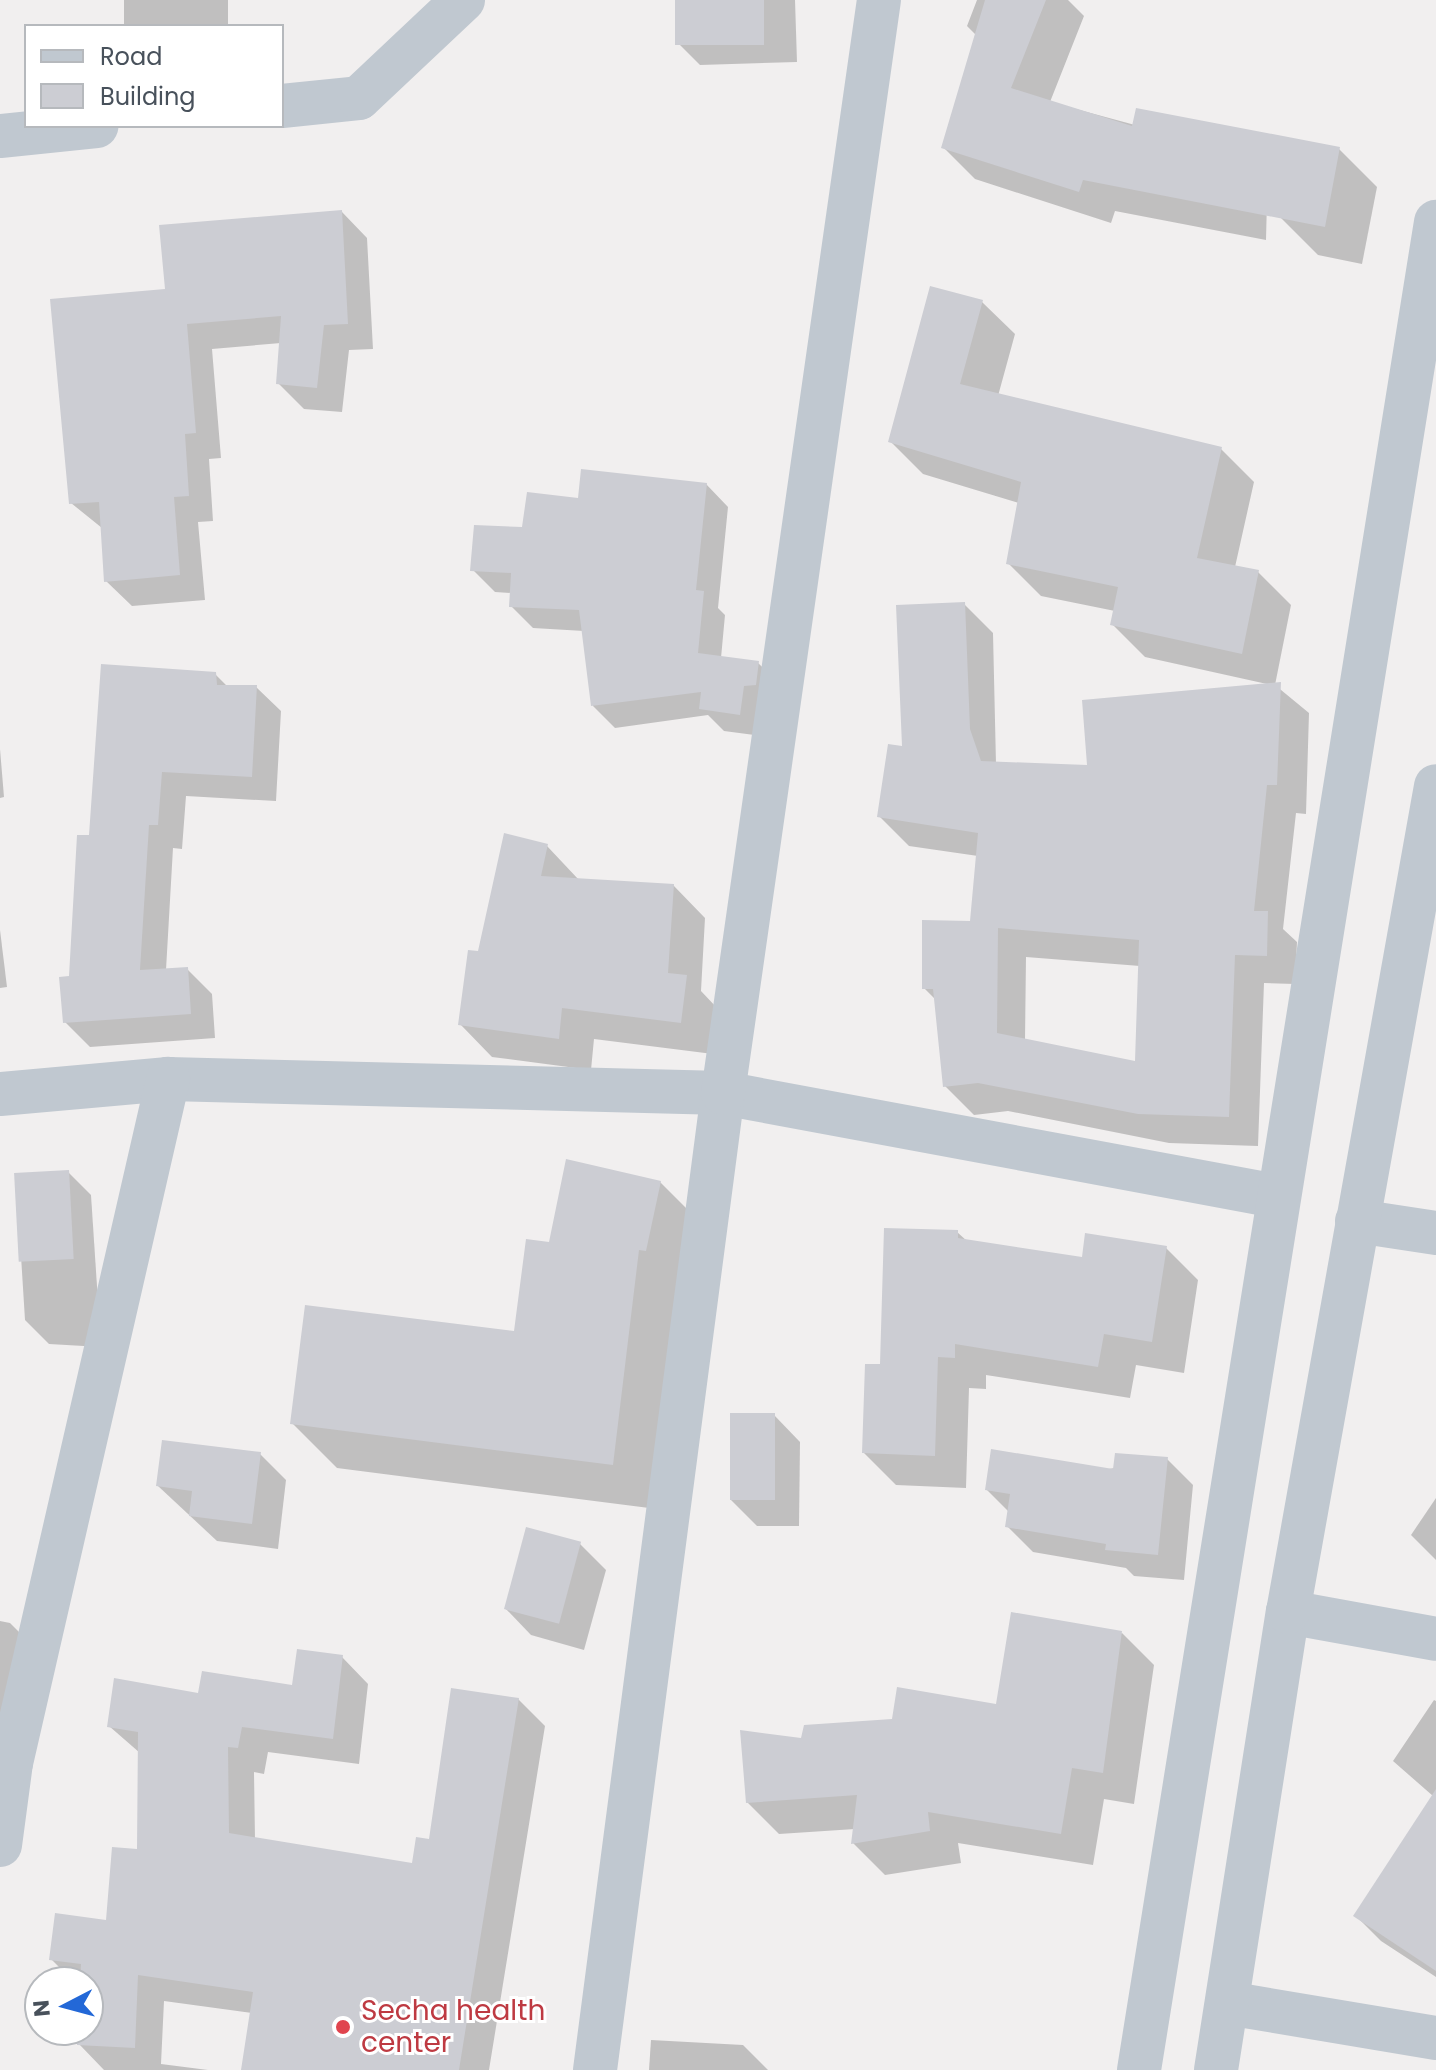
<!DOCTYPE html>
<style>
body{margin:0}
#map{position:relative;width:1436px;height:2070px;overflow:hidden;background:#f1efef;font-family:Poppins,sans-serif}
div>[style]{position:absolute}
.shadow>*{inset:0;background:#0003;transform-origin:0 0}
.building>*{inset:0;background:#cccdd3;transform-origin:0 0}
.minor>*{height:44px;margin:-22px;padding:0 22px;transform-origin:22px;border-radius:22px;background:#c0c8d0}
.dots>*{width:22px;height:22px;translate:-50% -50%;box-sizing:border-box;border:4px solid #fff;border-radius:50%}
span{translate:-50% -50%;white-space:nowrap;text-align:center;line-height:1.15;-webkit-text-stroke:6px #fff;paint-order:stroke}
.health-label{font-size:28px;color:#be3a42}
.left{translate:0 -50%;text-align:left}
.legend{position:absolute;left:24px;top:24px;width:260px;height:104px;box-sizing:border-box;background:#fff;border:2px solid #b6b9bd;margin:0;padding:10px 14px;list-style:none;font-size:24px;color:#48515b}
.legend li{display:flex;align-items:center;gap:16px;height:40px}
.legend b{width:40px;border:2px solid #b6b9bd}
.north{position:absolute;left:24px;top:1966px;width:80px;height:80px;box-sizing:border-box;background:#fff;border:2px solid #b6b9bd;border-radius:50%;rotate:264deg;font-size:22px;font-weight:700;line-height:32px;text-align:center;color:#48515b}
.north::after{content:'';display:block;margin:auto;width:28px;height:36px;background:#2368d7;clip-path:polygon(50% 0,100% 100%,50% 72%,0 100%)}
</style>
<div id="map">
<div class="shadow">
<i style="left:124px;top:0;width:104px;height:26px"></i>
<i style="clip-path:polygon(677px 0,795px 0,797px 62px,700px 65px,679px 44px)"></i>
<i style="clip-path:polygon(977px 0,1068px 0,1084px 16px,1050px 102px,1268px 161px,1266px 240px,1115px 211px,1111px 223px,975px 179px,943px 147px,977px 36px,967px 26px)"></i>
<i style="clip-path:polygon(1339px 149px,1377px 187px,1362px 264px,1318px 255px,1280px 217px)"></i>
<i style="clip-path:polygon(342px 212px,367px 238px,373px 349px,349px 350px,342px 412px,304px 409px,278px 383px,281px 343px,212px 349px,221px 458px,209px 459px,213px 521px,198px 522px,205px 600px,132px 606px,106px 581px,102px 528px,71px 503px,167px 291px)"></i>
<i style="clip-path:polygon(evenodd,982px 302px,1015px 334px,998px 396px,1221px 449px,1254px 482px,1235px 567px,1258px 572px,1291px 605px,1275px 685px,1309px 713px,1306px 814px,1296px 813px,1283px 929px,1297px 942px,1295px 984px,1264px 983px,1258px 1146px,1169px 1143px,1008px 1111px,974px 1115px,945px 1086px,936px 1000px,924px 988px,972px 923px,978px 856px,909px 846px,880px 817px,964px 604px,993px 633px,996px 764px,1089px 767px,1267px 684px,1145px 657px,1112px 624px,1115px 611px,1041px 596px,1008px 563px,1019px 503px,923px 474px,890px 441px,982px 302px,1026px 957px,1140px 966px,1136px 1063px,1025px 1041px,1026px 957px)"></i>
<i style="clip-path:polygon(706px 484px,728px 507px,718px 608px,725px 615px,721px 658px,758px 663px,781px 685px,762px 736px,724px 731px,708px 715px,615px 728px,593px 706px,584px 631px,533px 628px,511px 606px,512px 593px,495px 592px,473px 570px,524px 529px,580px 501px)"></i>
<i style="clip-path:polygon(215px 674px,228px 687px,256px 687px,281px 711px,276px 801px,186px 796px,182px 849px,173px 848px,166px 970px,187px 969px,212px 994px,215px 1038px,90px 1047px,65px 1022px,91px 837px)"></i>
<i style="clip-path:polygon(0 749px,4px 797px,0 798px)"></i>
<i style="clip-path:polygon(547px 846px,579px 880px,673px 885px,705px 918px,701px 991px,718px 1009px,713px 1054px,594px 1039px,591px 1070px,492px 1057px,460px 1024px,480px 954px)"></i>
<i style="clip-path:polygon(0 930px,7px 987px,0 988px)"></i>
<i style="clip-path:polygon(68px 1172px,91px 1195px,101px 1347px,49px 1344px,25px 1320px,16px 1175px)"></i>
<i style="clip-path:polygon(660px 1182px,705px 1227px,657px 1509px,337px 1468px,292px 1423px,516px 1333px,550px 1244px)"></i>
<i style="clip-path:polygon(957px 1232px,967px 1241px,1083px 1259px,1166px 1248px,1198px 1280px,1184px 1373px,1136px 1365px,1130px 1398px,986px 1375px,986px 1389px,969px 1388px,966px 1488px,896px 1485px,864px 1453px,882px 1366px)"></i>
<i style="clip-path:polygon(774px 1415px,800px 1442px,799px 1526px,757px 1526px,731px 1500px)"></i>
<i style="clip-path:polygon(260px 1454px,286px 1480px,278px 1549px,217px 1541px,158px 1486px)"></i>
<i style="clip-path:polygon(1167px 1459px,1193px 1485px,1184px 1580px,1134px 1576px,1126px 1568px,1033px 1552px,1007px 1526px,1009px 1512px,987px 1490px)"></i>
<i style="clip-path:polygon(1436px 1498px,1436px 1560px,1411px 1535px)"></i>
<i style="clip-path:polygon(580px 1544px,606px 1570px,584px 1650px,531px 1635px,505px 1608px)"></i>
<i style="clip-path:polygon(0 1621px,10px 1623px,36px 1649px,0 1801px)"></i>
<i style="clip-path:polygon(1122px 1633px,1154px 1665px,1134px 1804px,1104px 1799px,1093px 1865px,958px 1843px,961px 1863px,885px 1875px,853px 1843px,855px 1829px,779px 1834px,747px 1802px,803px 1740px,998px 1706px)"></i>
<i style="clip-path:polygon(342px 1657px,368px 1684px,359px 1764px,268px 1752px,264px 1774px,254px 1772px,255px 1839px,413px 1865px,518px 1699px,545px 1726px,489px 2070px,243px 2070px,252px 2013px,164px 2001px,161px 2064px,208px 2070px,104px 2070px,79px 2044px,80px 2030px,88px 2030px,88px 1982px,74px 1982px,51px 1959px,108px 1922px,139px 1851px,140px 1753px,109px 1726px,200px 1695px,294px 1688px)"></i>
<i style="clip-path:polygon(1434px 1700px,1436px 1701px,1436px 1977px,1381px 1941px,1356px 1916px,1433px 1796px,1393px 1761px)"></i>
<i style="clip-path:polygon(651px 2040px,743px 2045px,768px 2070px,649px 2070px)"></i>
</div>
<div class="building">
<i style="left:675px;top:0;width:89px;height:45px"></i>
<i style="clip-path:polygon(985px 0,1046px 0,1011px 88px,1132px 126px,1136px 108px,1340px 147px,1325px 227px,1083px 180px,1079px 192px,941px 148px)"></i>
<i style="clip-path:polygon(342px 210px,348px 324px,324px 325px,317px 388px,276px 384px,281px 316px,187px 324px,196px 433px,185px 434px,189px 496px,174px 497px,180px 575px,104px 582px,99px 502px,69px 504px,50px 299px,165px 289px,159px 225px)"></i>
<i style="clip-path:polygon(930px 286px,983px 300px,960px 384px,1222px 447px,1197px 558px,1259px 570px,1242px 654px,1110px 625px,1118px 587px,1006px 564px,1021px 482px,888px 442px)"></i>
<i style="clip-path:polygon(581px 469px,707px 483px,696px 590px,704px 591px,698px 653px,759px 661px,756px 685px,744px 686px,740px 715px,699px 709px,701px 692px,591px 706px,579px 610px,509px 607px,511px 573px,470px 571px,474px 525px,522px 527px,527px 492px,578px 498px)"></i>
<i style="clip-path:polygon(evenodd,965px 602px,970px 729px,981px 761px,1087px 765px,1082px 700px,1281px 682px,1277px 785px,1267px 785px,1254px 911px,1268px 911px,1267px 956px,1235px 955px,1229px 1117px,1138px 1114px,978px 1083px,943px 1087px,933px 989px,922px 989px,922px 920px,970px 921px,978px 833px,877px 817px,888px 744px,902px 746px,896px 605px,965px 602px,998px 928px,1139px 940px,1135px 1061px,997px 1033px,998px 928px)"></i>
<i style="clip-path:polygon(101px 664px,216px 672px,217px 685px,257px 685px,252px 777px,162px 772px,158px 825px,149px 825px,140px 970px,188px 967px,191px 1014px,63px 1023px,59px 977px,69px 976px,77px 835px,89px 835px)"></i>
<i style="clip-path:polygon(504px 833px,548px 844px,541px 876px,674px 884px,668px 973px,687px 975px,681px 1023px,562px 1008px,559px 1039px,458px 1025px,468px 950px,478px 951px)"></i>
<i style="clip-path:polygon(566px 1159px,661px 1181px,646px 1251px,639px 1250px,613px 1465px,290px 1424px,305px 1305px,514px 1331px,526px 1239px,549px 1242px)"></i>
<i style="left:69px;top:1170px;width:89px;height:55px;rotate:87deg"></i>
<i style="clip-path:polygon(884px 1228px,958px 1230px,958px 1238px,1082px 1257px,1085px 1233px,1167px 1246px,1152px 1342px,1104px 1334px,1098px 1367px,955px 1344px,955px 1358px,938px 1357px,935px 1456px,862px 1453px,865px 1364px,880px 1364px)"></i>
<i style="left:730px;top:1413px;width:45px;height:87px"></i>
<i style="clip-path:polygon(162px 1440px,261px 1452px,252px 1524px,189px 1516px,192px 1491px,156px 1486px)"></i>
<i style="clip-path:polygon(991px 1449px,1113px 1469px,1115px 1453px,1168px 1457px,1158px 1555px,1105px 1550px,1106px 1544px,1005px 1527px,1010px 1494px,985px 1490px)"></i>
<i style="left:526px;top:1527px;width:57px;height:85px;rotate:15deg"></i>
<i style="clip-path:polygon(1011px 1612px,1122px 1631px,1103px 1773px,1072px 1768px,1061px 1834px,928px 1812px,930px 1831px,851px 1844px,857px 1795px,746px 1803px,740px 1730px,801px 1738px,804px 1725px,892px 1719px,897px 1687px,996px 1704px)"></i>
<i style="clip-path:polygon(297px 1649px,343px 1655px,333px 1739px,242px 1727px,238px 1748px,228px 1747px,229px 1833px,412px 1863px,416px 1837px,429px 1839px,451px 1688px,519px 1698px,459px 2070px,241px 2070px,253px 1992px,138px 1975px,135px 2048px,77px 2045px,78px 2030px,88px 2030px,88px 1982px,80px 1982px,81px 1964px,49px 1960px,55px 1913px,106px 1920px,112px 1847px,137px 1849px,138px 1732px,107px 1727px,114px 1678px,198px 1693px,202px 1671px,292px 1685px)"></i>
<i style="clip-path:polygon(1436px 1789px,1436px 1971px,1353px 1916px)"></i>
</div>
<div class="minor">
<i style="left:282px;top:106px;width:77px;rotate:-5.9deg"></i>
<i style="left:359px;top:98px;width:143px;rotate:-43.3deg"></i>
<i style="left:0;top:136px;width:97px;rotate:-5.9deg"></i>
<i style="left:0;top:1094px;width:169px;rotate:-5.1deg"></i>
<i style="left:168px;top:1079px;width:555px;rotate:1.44deg"></i>
<i style="left:723px;top:1093px;width:563px;rotate:10.55deg"></i>
<i style="left:1357px;top:1221px;width:80px;rotate:8.6deg"></i>
<i style="left:1288px;top:1612px;width:150px;rotate:10.3deg"></i>
<i style="left:0;top:1845px;width:83px;rotate:-82.4deg"></i>
<i style="left:11px;top:1763px;width:702px;rotate:-77.07deg"></i>
<i style="left:1227px;top:2003px;width:212px;rotate:9.5deg"></i>
<i style="left:595px;top:2070px;width:985px;rotate:-82.54deg"></i>
<i style="left:723px;top:1093px;width:1104px;rotate:-81.88deg"></i>
<i style="left:1139px;top:2070px;width:1872px;rotate:-80.87deg"></i>
<i style="left:1216px;top:2070px;width:464px;rotate:-81.1deg"></i>
<i style="left:1288px;top:1612px;width:839px;rotate:-79.84deg"></i>
</div>
<div class="dots">
<i style="left:343px;top:2027px;background:#e0444e"></i>
</div>
<div class="health-label">
<span class="left" style="left:361px;top:2027px">Secha health<br>center</span>
</div>
<ul class="legend">
<li><b style="height:10px;background:#c0c8d0"></b>Road</li>
<li><b style="height:22px;background:#cccdd3"></b>Building</li>
</ul>
<div class="north">N</div>
</div>
